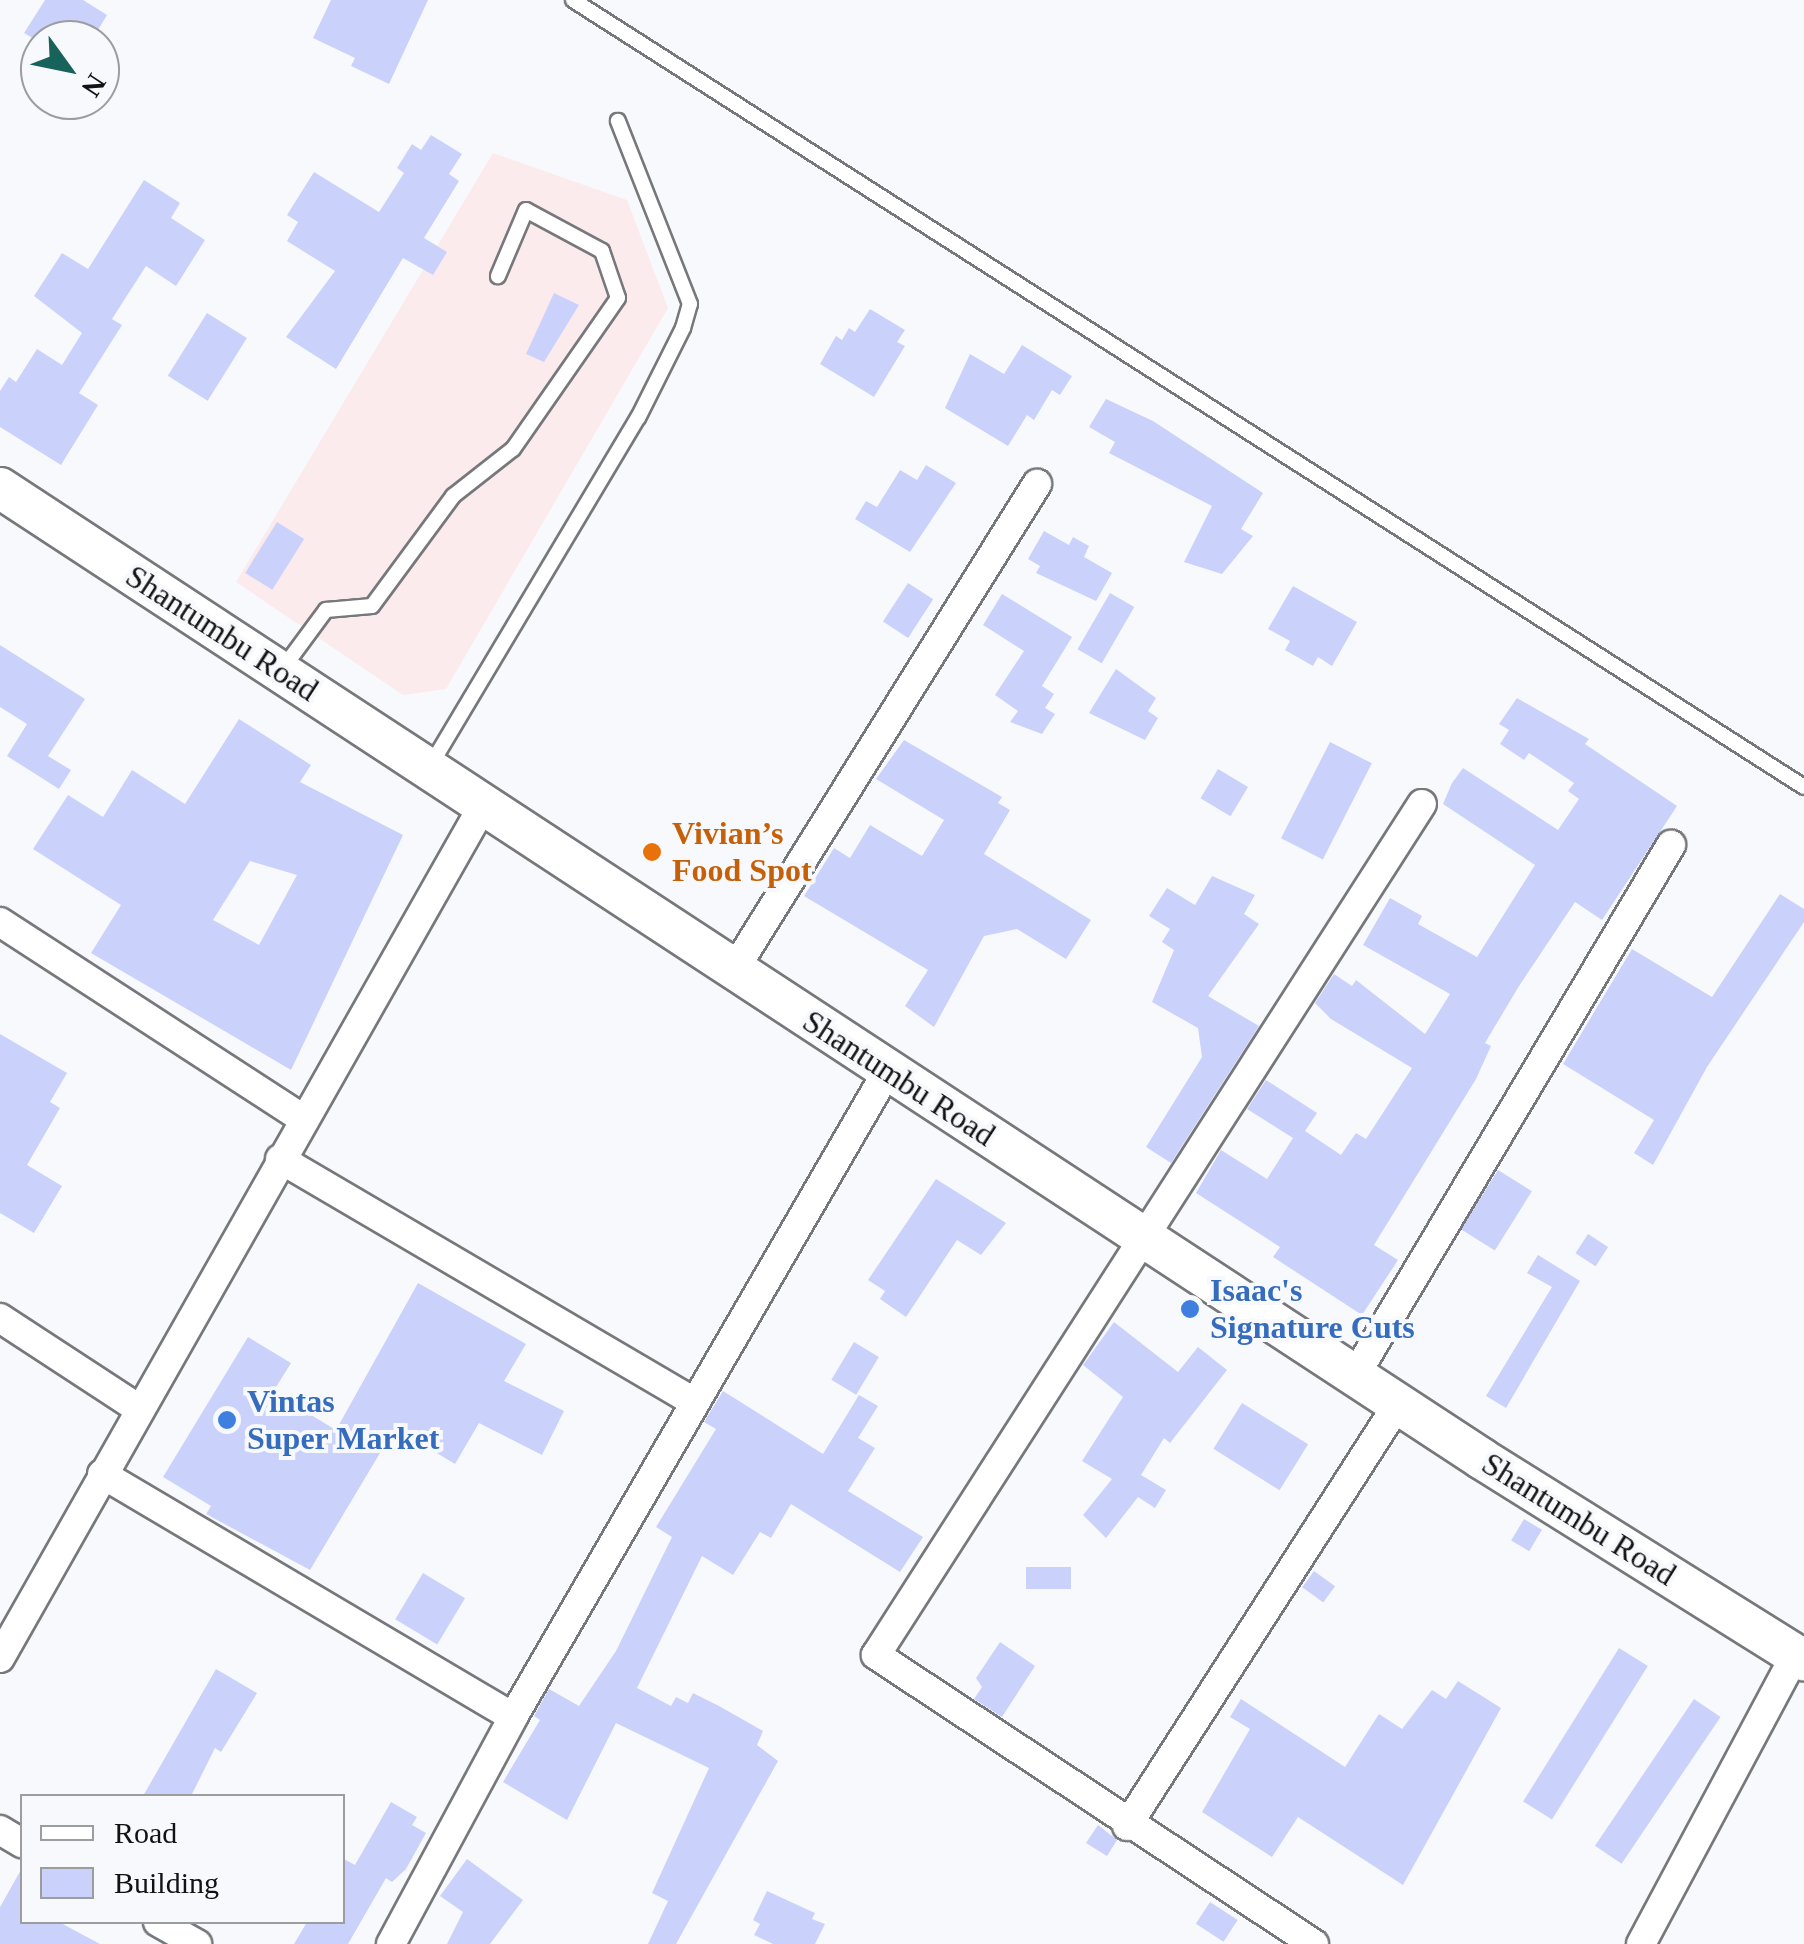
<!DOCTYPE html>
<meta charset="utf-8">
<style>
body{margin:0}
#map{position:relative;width:1804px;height:1944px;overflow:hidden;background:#f8f9fd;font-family:Georgia,serif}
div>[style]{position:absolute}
.industrial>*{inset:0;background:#fcebec}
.building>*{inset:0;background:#cad2fc;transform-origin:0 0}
.roads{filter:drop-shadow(2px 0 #77787b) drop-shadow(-2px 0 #77787b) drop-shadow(0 2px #77787b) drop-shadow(0 -2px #77787b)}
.lane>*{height:14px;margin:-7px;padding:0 7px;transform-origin:7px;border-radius:7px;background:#fff}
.street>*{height:28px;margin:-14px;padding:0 14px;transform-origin:14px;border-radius:14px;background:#fff}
.secondary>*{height:40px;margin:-20px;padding:0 20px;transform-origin:20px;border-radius:20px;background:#fff}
.dots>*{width:28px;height:28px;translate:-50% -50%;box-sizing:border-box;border:5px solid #f8f9fd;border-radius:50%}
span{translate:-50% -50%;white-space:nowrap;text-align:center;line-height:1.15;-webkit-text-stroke:8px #f8f9fd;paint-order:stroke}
.street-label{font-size:32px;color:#121213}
.food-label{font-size:32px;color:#c56008;font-weight:700}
.left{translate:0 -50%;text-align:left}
.shop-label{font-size:32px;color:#366cbe;font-weight:700}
.legend{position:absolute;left:20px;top:1794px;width:325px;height:130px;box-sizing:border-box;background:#f8f9fd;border:2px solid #9c9d9f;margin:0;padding:12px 18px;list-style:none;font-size:30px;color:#121213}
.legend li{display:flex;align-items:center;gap:20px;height:50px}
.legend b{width:50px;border:2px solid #9c9d9f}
.north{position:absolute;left:20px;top:20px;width:100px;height:100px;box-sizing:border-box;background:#f8f9fd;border:2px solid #9c9d9f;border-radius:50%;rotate:123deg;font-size:28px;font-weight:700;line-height:40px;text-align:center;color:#121213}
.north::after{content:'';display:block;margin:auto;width:35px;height:45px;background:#17635b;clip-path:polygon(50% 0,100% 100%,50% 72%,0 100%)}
</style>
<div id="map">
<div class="industrial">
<i style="clip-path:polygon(493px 153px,627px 200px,668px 308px,446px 689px,403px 695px,236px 582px)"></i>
</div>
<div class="building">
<i style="clip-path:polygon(45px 0,83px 0,107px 15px,92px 40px,36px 40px,24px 33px)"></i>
<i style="clip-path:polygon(331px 0,428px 0,389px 84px,351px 66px,355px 58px,313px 38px)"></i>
<i style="clip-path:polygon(431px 135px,462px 154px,449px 174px,459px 181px,424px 238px,447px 252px,433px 275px,403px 258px,336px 369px,286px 337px,335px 271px,287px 241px,298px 222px,287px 215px,314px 172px,379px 212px,404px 173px,397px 168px,412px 144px,421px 150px)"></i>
<i style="clip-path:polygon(144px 180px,180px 203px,171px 218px,205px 240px,176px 286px,146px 266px,112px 319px,122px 325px,79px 393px,98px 405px,61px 465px,0 427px,0 391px,9px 377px,16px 382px,37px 349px,62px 365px,82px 333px,34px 296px,62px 253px,88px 269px)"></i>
<i style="clip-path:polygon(554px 293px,579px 305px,544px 362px,526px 354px)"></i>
<i style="clip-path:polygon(870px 309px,905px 330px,897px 342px,905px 346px,874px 397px,820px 364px,836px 336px,842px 340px,849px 328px,855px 332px)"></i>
<i style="left:207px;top:313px;width:47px;height:74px;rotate:32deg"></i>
<i style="clip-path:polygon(1022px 345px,1072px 376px,1060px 395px,1052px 390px,1034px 420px,1027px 415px,1008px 446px,945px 408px,970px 354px,1004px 374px)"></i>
<i style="clip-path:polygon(1106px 399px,1153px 421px,1263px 493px,1241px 529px,1253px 536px,1222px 574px,1184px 562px,1212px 506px,1109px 453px,1115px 442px,1089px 427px)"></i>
<i style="clip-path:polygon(926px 465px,956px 483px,910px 552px,855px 519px,866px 501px,877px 507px,900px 470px,917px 480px)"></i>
<i style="left:277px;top:522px;width:32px;height:60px;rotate:32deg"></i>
<i style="clip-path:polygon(1044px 531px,1069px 545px,1073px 537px,1089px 546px,1084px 557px,1112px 573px,1096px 601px,1036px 573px,1040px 566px,1028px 559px)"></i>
<i style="left:908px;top:583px;width:30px;height:46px;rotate:33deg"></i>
<i style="clip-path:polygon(1293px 586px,1357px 622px,1332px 666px,1318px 657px,1313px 666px,1285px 650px,1290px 641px,1268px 629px)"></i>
<i style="left:1110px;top:593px;width:28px;height:65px;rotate:30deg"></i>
<i style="clip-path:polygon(1002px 594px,1072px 637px,1042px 686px,1054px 694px,1045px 708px,1055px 714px,1042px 734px,1010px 722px,1018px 711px,995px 695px,1024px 651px,983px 625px)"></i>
<i style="clip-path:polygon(0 645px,85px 699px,48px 756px,71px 770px,59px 789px,7px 756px,27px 724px,0 707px)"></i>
<i style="clip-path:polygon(1116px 669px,1156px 698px,1148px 711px,1158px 718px,1145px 740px,1089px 713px)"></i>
<i style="clip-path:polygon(1517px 698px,1589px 739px,1585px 744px,1677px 806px,1602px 920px,1575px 902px,1519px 986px,1485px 1043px,1491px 1046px,1476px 1079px,1374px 1245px,1398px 1260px,1362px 1315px,1273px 1257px,1280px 1247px,1196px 1193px,1221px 1150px,1267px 1179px,1293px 1138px,1247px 1109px,1266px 1080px,1317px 1113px,1305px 1131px,1341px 1155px,1356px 1133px,1366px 1139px,1412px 1068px,1331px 1019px,1315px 1003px,1334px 974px,1352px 986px,1356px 980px,1425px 1034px,1450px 994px,1363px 945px,1390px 898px,1422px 916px,1418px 924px,1477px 957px,1535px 865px,1443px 804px,1452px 783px,1463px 768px,1558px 830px,1579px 799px,1568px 791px,1574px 783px,1529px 753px,1524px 760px,1500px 744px,1509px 730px,1499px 724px)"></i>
<i style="clip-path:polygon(evenodd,239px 719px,311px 765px,300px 782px,403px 835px,291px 1070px,91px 953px,121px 905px,33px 849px,68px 795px,103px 817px,132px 770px,185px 804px,239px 719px,250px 861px,297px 875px,259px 945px,213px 920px,250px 861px)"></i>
<i style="clip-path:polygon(904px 740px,1002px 797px,998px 803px,1010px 810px,984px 854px,1091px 920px,1066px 959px,1017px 929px,984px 936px,934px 1027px,905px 1006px,928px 970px,804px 896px,834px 848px,850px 858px,870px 825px,922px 856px,944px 820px,876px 779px)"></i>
<i style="left:1330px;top:742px;width:47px;height:108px;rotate:27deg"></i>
<i style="left:1218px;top:769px;width:35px;height:34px;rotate:31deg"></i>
<i style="clip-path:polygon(1212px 876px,1255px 895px,1244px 914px,1259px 924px,1208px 996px,1259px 1026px,1171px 1163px,1146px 1147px,1202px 1057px,1198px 1028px,1152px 1002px,1174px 950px,1162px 942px,1170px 929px,1149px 916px,1167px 888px,1195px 905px)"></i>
<i style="clip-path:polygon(1780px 894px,1804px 909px,1804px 922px,1707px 1067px,1653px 1165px,1634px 1153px,1654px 1120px,1563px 1064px,1632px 949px,1712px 997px)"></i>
<i style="clip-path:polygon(0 1034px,67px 1073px,50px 1102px,60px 1108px,27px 1165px,62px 1186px,34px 1233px,0 1213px)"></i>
<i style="left:1498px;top:1170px;width:40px;height:70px;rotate:32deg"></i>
<i style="clip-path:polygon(936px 1179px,1006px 1223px,981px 1255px,957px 1240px,906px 1317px,880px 1299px,885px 1291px,868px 1280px)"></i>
<i style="left:1588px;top:1234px;width:24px;height:23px;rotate:33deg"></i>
<i style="clip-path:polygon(1538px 1255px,1580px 1281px,1506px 1408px,1486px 1396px,1552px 1287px,1527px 1273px)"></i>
<i style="clip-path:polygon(418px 1283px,526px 1344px,504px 1381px,564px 1411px,542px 1455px,479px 1423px,455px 1464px,395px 1428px,310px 1570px,206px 1514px,211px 1506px,163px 1477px,248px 1337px,291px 1363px,273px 1392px,336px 1430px)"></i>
<i style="clip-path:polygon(1114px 1322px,1178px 1372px,1198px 1347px,1227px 1370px,1170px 1443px,1164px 1438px,1141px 1475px,1166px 1490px,1155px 1508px,1138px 1497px,1106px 1538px,1083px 1515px,1112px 1479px,1082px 1461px,1123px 1397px,1083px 1365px)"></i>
<i style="left:854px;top:1342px;width:29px;height:44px;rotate:31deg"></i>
<i style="clip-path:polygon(723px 1391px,823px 1454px,859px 1395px,878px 1406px,858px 1438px,875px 1448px,848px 1491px,923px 1537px,900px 1572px,791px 1504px,771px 1538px,760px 1532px,733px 1575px,702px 1556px,637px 1688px,671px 1706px,676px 1697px,688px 1703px,693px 1693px,719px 1706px,763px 1731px,757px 1745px,778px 1761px,676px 1944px,648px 1944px,668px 1901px,652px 1893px,709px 1768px,616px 1723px,567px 1820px,503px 1782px,540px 1720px,534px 1716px,549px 1689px,579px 1706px,616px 1651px,672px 1537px,656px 1527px,716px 1429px,704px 1422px)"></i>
<i style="left:1242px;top:1403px;width:78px;height:54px;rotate:32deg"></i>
<i style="left:1524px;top:1519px;width:21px;height:25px;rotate:31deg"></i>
<i style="left:1071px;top:1567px;width:22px;height:45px;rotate:90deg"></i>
<i style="left:1314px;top:1571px;width:26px;height:20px;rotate:36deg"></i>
<i style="left:423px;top:1573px;width:49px;height:54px;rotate:31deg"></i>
<i style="clip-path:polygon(1000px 1642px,1035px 1666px,1002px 1717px,974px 1699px,982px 1687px,976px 1678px)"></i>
<i style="left:1619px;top:1648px;width:34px;height:181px;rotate:32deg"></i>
<i style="clip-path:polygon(216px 1669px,257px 1693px,221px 1752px,215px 1748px,191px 1796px,143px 1796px)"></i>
<i style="clip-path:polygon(1458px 1681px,1501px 1708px,1403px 1885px,1298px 1817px,1272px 1857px,1202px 1812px,1250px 1729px,1230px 1717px,1241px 1699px,1345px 1767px,1379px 1714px,1402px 1729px,1432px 1690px,1446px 1699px)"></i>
<i style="left:1694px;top:1699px;width:32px;height:177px;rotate:34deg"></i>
<i style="clip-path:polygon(391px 1802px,417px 1817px,412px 1825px,426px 1833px,406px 1869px,392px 1882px,386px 1878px,348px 1944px,294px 1944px,307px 1922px,342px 1922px,342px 1858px,355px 1865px)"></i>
<i style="clip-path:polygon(1098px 1825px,1117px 1840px,1107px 1856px,1086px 1843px)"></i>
<i style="clip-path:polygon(467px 1859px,523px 1900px,490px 1944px,447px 1944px,463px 1912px,440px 1896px)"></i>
<i style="clip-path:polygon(22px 1868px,22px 1922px,59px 1922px,100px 1944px,0 1944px,0 1907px)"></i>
<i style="clip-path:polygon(767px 1891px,815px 1913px,812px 1919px,825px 1924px,815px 1944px,773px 1944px,754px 1935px,760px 1924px,753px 1920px)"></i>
<i style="left:1210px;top:1902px;width:33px;height:26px;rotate:33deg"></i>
</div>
<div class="roads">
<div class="lane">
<i style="left:573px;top:0;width:1461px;rotate:32.59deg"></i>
<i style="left:281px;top:671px;width:76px;rotate:-53.6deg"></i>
<i style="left:326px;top:610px;width:46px;rotate:-5deg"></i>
<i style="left:372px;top:606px;width:137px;rotate:-53.6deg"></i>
<i style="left:453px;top:496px;width:76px;rotate:-38.1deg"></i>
<i style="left:513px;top:449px;width:184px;rotate:-55.2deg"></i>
<i style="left:618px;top:298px;width:50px;rotate:-108.8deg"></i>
<i style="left:602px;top:251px;width:86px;rotate:-151.7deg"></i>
<i style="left:526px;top:210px;width:72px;rotate:113deg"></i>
<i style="left:429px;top:768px;width:408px;rotate:-59.2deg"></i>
<i style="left:638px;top:418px;width:101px;rotate:-63.4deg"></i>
<i style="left:683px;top:328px;width:25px;rotate:-74deg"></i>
<i style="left:690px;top:304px;width:197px;rotate:-111.5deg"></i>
</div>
<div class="street">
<i style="left:0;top:922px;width:361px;rotate:33deg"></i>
<i style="left:734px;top:970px;width:573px;rotate:-58.06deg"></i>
<i style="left:280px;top:1159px;width:480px;rotate:30.4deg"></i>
<i style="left:0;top:1318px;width:166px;rotate:33.2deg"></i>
<i style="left:1356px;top:1374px;width:616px;rotate:-59.23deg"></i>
<i style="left:102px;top:1474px;width:477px;rotate:30.6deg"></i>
<i style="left:0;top:1658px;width:982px;rotate:-60.46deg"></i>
<i style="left:1127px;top:1826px;width:502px;rotate:-57.29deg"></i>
<i style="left:0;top:1830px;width:26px;rotate:31deg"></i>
<i style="left:158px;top:1922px;width:45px;rotate:29.4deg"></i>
<i style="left:391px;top:1944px;width:258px;rotate:-61.7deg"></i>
<i style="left:513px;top:1717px;width:748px;rotate:-59.9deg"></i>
<i style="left:1314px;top:1944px;width:525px;rotate:-146.58deg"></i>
<i style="left:876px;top:1655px;width:1011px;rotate:-57.32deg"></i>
<i style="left:1641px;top:1944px;width:329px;rotate:-61.9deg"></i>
</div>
<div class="secondary">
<i style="left:0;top:488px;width:1772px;rotate:33.23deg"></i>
<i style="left:1482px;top:1459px;width:380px;rotate:32deg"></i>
</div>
</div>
<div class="dots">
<i style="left:652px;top:852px;background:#e8710a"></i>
<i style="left:1190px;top:1309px;background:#3f7fe0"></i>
<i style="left:227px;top:1420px;background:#3f7fe0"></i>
</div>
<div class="street-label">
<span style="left:222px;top:633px;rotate:33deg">Shantumbu Road</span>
<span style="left:899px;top:1078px;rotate:33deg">Shantumbu Road</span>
<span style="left:1579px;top:1519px;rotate:32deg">Shantumbu Road</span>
</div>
<div class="food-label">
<span class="left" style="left:672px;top:852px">Vivian’s<br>Food Spot</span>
</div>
<div class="shop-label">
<span class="left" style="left:1210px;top:1309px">Isaac's<br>Signature Cuts</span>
<span class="left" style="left:247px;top:1420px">Vintas<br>Super Market</span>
</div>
<ul class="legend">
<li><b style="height:12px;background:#fff"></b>Road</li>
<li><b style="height:28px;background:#cad2fc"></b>Building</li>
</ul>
<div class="north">N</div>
</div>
